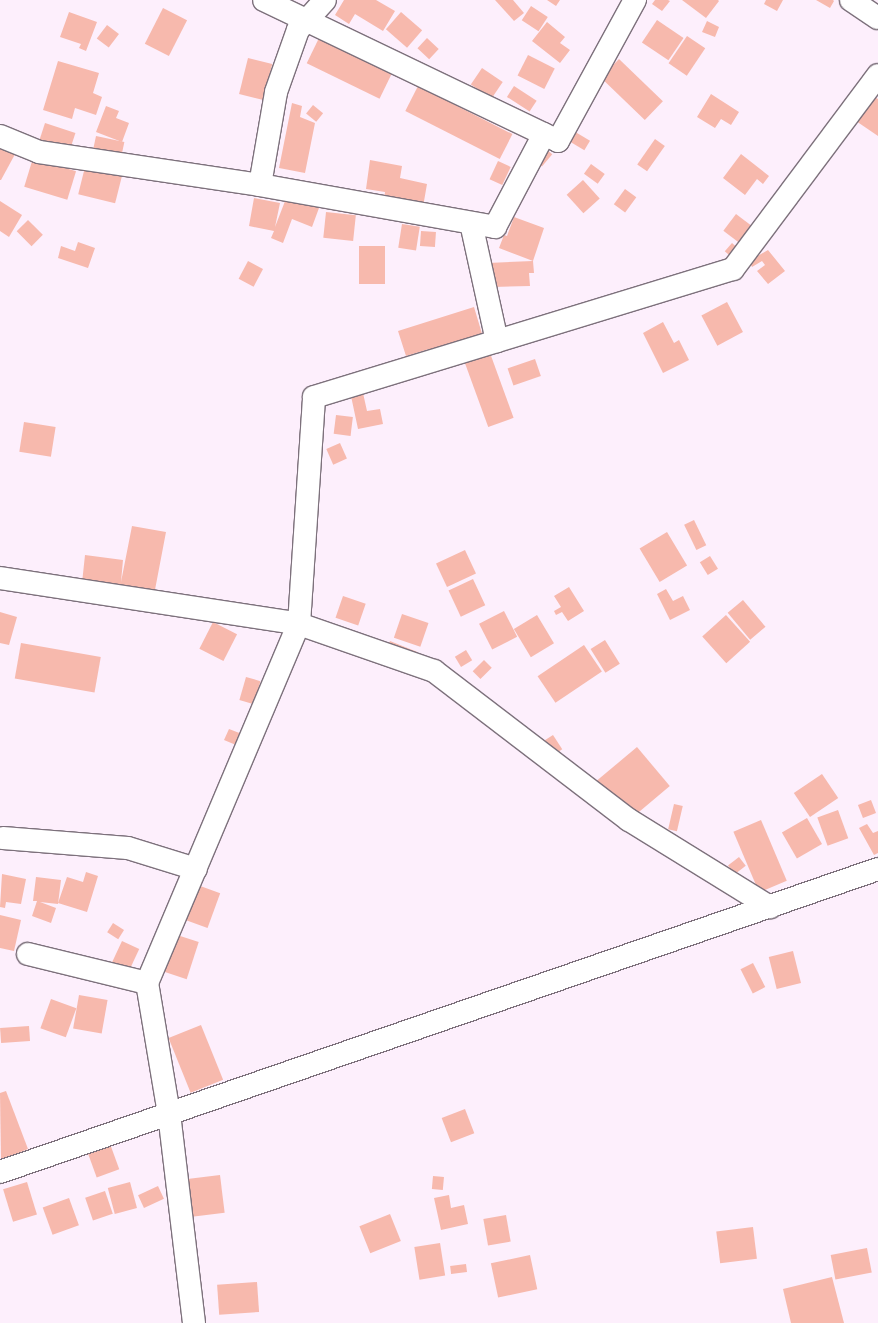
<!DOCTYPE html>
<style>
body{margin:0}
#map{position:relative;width:878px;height:1323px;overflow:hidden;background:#fdeffc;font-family:"Zilla Slab",serif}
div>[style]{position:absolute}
.building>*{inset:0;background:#f7b9ad;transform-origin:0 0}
.roads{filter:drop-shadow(1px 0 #7d717c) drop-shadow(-1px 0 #7d717c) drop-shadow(0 1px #7d717c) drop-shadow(0 -1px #7d717c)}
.minor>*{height:22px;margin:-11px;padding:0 11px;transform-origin:11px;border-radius:11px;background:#fff}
.tertiary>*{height:22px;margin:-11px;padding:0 11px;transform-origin:11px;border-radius:11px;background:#fff}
span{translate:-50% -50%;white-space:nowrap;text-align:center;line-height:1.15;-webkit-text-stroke:3.5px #fdeffc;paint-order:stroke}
</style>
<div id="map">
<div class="building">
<i style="clip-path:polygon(344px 0,376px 0,395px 11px,383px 31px,355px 14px,349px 24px,335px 15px)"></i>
<i style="clip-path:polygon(495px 0,513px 0,524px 13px,514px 21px)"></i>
<i style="clip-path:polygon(547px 0,560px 0,556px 6px)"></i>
<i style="clip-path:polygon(655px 0,668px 0,670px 1px,662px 11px,652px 4px)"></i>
<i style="clip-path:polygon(682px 0,718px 0,719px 1px,706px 18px)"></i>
<i style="clip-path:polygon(766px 0,783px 0,777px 11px,764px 4px)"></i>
<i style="clip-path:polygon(816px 0,833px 0,834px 1px,830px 8px)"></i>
<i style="left:531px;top:6px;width:20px;height:17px;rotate:33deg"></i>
<i style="left:163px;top:8px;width:27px;height:40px;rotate:27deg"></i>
<i style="clip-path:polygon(69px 12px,97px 22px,86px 51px,79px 48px,81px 44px,60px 37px)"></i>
<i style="left:401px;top:12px;width:28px;height:23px;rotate:41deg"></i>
<i style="left:657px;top:20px;width:32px;height:27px;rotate:34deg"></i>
<i style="clip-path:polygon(707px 21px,719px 27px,715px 37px,702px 32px)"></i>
<i style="clip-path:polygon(547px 22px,565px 37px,560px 43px,570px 50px,560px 63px,532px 41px)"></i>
<i style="left:107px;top:25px;width:15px;height:17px;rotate:37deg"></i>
<i style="left:687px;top:36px;width:22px;height:33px;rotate:34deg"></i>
<i style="left:319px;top:38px;width:81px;height:28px;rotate:26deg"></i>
<i style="left:427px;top:38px;width:16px;height:14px;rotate:43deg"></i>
<i style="left:528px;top:55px;width:30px;height:23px;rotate:27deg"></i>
<i style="left:248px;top:58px;width:25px;height:37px;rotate:14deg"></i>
<i style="left:619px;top:59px;width:61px;height:26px;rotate:44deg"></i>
<i style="clip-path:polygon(58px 61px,99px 73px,93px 93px,102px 97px,96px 115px,75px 108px,72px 119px,43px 110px)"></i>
<i style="left:482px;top:68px;width:25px;height:20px;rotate:34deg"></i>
<i style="left:418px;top:86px;width:106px;height:28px;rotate:27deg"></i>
<i style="left:514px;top:86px;width:27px;height:13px;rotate:33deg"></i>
<i style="clip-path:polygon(711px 94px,739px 112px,731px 125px,721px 119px,715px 128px,697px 117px)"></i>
<i style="clip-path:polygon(873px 96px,878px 99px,878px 136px,856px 121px)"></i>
<i style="clip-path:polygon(292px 103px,302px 106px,300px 117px,315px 123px,305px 173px,279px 168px)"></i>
<i style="left:313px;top:105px;width:13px;height:11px;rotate:39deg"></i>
<i style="clip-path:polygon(106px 106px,119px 111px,116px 118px,129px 123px,122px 142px,96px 132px)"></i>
<i style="left:45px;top:123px;width:32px;height:26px;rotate:18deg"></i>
<i style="left:572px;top:130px;width:21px;height:11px;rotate:31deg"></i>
<i style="clip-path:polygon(0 135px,20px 145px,1px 180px,0 180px)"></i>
<i style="left:96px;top:136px;width:29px;height:26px;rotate:12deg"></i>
<i style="left:655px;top:139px;width:12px;height:31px;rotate:35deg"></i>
<i style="left:540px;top:144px;width:16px;height:16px;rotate:40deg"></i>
<i style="clip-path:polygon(741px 154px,769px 176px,763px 184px,757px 179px,745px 195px,723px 178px)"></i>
<i style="left:33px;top:158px;width:45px;height:30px;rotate:17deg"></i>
<i style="clip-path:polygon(370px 160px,402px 166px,400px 178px,427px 184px,423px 207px,384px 199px,385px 192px,366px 189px)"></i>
<i style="left:498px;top:161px;width:14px;height:20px;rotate:25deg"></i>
<i style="left:591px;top:164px;width:17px;height:12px;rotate:36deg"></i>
<i style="left:85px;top:167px;width:38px;height:28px;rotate:14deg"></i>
<i style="left:583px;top:180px;width:25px;height:22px;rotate:48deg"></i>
<i style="left:625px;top:189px;width:14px;height:19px;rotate:36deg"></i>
<i style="clip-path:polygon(287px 196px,319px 208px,312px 227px,292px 219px,283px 243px,271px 238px,274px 231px,249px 226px,254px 198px,280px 203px,275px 227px)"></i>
<i style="clip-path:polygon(0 201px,22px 215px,9px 237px,0 231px)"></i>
<i style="left:326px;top:212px;width:30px;height:26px;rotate:6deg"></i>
<i style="left:736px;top:214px;width:26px;height:21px;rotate:37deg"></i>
<i style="clip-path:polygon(514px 217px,544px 228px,533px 261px,499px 248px,504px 235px,507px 236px)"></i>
<i style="left:28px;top:220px;width:21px;height:16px;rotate:45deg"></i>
<i style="left:402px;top:224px;width:18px;height:24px;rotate:9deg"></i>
<i style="left:421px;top:231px;width:15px;height:15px;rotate:4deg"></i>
<i style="clip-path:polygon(78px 242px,95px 248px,88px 268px,58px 258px,61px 246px,75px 251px)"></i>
<i style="left:732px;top:243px;width:11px;height:11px;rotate:41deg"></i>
<i style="left:359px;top:246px;width:26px;height:38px"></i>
<i style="clip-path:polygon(768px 250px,785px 271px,768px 284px,757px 271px,765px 265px,762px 261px,752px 267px,749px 261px)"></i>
<i style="left:248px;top:261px;width:17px;height:20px;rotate:28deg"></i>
<i style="clip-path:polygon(533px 261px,534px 273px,529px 273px,530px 286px,493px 287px,488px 263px)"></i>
<i style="left:727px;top:302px;width:34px;height:29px;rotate:62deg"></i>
<i style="clip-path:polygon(474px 307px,486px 347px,433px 362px,429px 349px,406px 356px,398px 331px)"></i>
<i style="clip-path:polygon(663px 322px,674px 343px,679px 340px,689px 360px,663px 373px,643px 333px)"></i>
<i style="left:490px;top:353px;width:69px;height:27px;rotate:70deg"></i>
<i style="left:535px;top:359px;width:18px;height:29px;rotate:71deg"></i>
<i style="clip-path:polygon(363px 393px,367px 411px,380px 409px,383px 424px,358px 429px,351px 396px)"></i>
<i style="left:336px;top:415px;width:17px;height:19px;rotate:7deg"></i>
<i style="left:24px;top:422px;width:32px;height:30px;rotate:9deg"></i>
<i style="left:340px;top:443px;width:17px;height:15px;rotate:66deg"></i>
<i style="left:694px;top:520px;width:28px;height:11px;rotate:64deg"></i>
<i style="clip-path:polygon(132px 526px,166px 532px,154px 595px,82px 583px,85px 555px,123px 560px,121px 582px)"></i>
<i style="left:667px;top:532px;width:39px;height:32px;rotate:59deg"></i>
<i style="left:465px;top:550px;width:26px;height:32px;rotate:65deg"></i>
<i style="left:710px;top:556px;width:15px;height:12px;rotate:58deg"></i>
<i style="left:473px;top:579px;width:29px;height:27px;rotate:65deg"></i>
<i style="clip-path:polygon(569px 587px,584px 611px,568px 621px,562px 612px,556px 615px,554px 611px,561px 607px,554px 596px)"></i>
<i style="clip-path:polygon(666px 589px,673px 601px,683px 596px,690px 610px,670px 620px,657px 594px)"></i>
<i style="left:343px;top:596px;width:24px;height:23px;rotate:19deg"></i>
<i style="left:743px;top:600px;width:35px;height:20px;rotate:50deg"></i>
<i style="left:504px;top:611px;width:29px;height:28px;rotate:63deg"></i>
<i style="clip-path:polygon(0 612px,17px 617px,9px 645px,0 643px)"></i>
<i style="left:402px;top:614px;width:28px;height:25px;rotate:19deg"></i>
<i style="left:537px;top:615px;width:33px;height:27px;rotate:59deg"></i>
<i style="left:726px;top:615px;width:36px;height:32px;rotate:48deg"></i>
<i style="left:213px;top:622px;width:27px;height:30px;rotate:27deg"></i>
<i style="left:605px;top:640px;width:28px;height:17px;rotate:58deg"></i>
<i style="left:390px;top:641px;width:29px;height:10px;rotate:22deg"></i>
<i style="left:21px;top:643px;width:81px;height:36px;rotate:10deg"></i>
<i style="left:584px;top:645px;width:32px;height:56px;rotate:56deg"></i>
<i style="left:466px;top:650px;width:12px;height:13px;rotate:59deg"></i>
<i style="left:484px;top:660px;width:11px;height:16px;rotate:45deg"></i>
<i style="left:246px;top:677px;width:15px;height:24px;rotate:16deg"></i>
<i style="clip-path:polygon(229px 729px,242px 734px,236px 745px,224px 740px)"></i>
<i style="left:553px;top:735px;width:17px;height:13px;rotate:57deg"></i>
<i style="left:637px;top:747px;width:51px;height:55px;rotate:50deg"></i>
<i style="left:822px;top:774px;width:29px;height:34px;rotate:56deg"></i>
<i style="left:871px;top:800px;width:14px;height:14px;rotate:69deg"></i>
<i style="left:674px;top:804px;width:9px;height:26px;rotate:13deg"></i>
<i style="left:838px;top:810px;width:30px;height:22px;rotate:70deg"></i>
<i style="left:807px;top:818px;width:30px;height:29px;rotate:60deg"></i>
<i style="left:761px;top:820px;width:66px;height:30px;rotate:67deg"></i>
<i style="clip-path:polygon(867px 824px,873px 833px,878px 831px,878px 853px,874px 855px,859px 828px)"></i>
<i style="left:739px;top:857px;width:11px;height:14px;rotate:52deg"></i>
<i style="clip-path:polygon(86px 872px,98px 876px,87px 912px,58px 903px,67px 877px,83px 882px)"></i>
<i style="clip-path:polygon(2px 874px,26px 879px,21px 904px,6px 902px,5px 908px,0 907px)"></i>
<i style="clip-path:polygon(36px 877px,61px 880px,58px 904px,40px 902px,56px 908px,51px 923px,32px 916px,37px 901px,33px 901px)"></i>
<i style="left:192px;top:883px;width:30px;height:37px;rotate:20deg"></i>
<i style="clip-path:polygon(0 915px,21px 920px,14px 951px,0 948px)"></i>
<i style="left:113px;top:923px;width:13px;height:11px;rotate:32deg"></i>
<i style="left:174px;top:934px;width:26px;height:39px;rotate:18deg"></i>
<i style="left:122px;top:941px;width:19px;height:32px;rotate:25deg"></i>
<i style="left:793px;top:951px;width:33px;height:25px;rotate:76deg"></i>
<i style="left:753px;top:963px;width:27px;height:14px;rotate:63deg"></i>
<i style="left:79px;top:995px;width:29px;height:34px;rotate:10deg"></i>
<i style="left:51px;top:999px;width:27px;height:31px;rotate:20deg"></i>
<i style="left:201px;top:1025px;width:59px;height:35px;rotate:68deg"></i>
<i style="left:29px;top:1026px;width:15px;height:29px;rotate:86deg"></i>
<i style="clip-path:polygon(6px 1091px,28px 1149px,1px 1160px,0 1093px)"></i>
<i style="left:465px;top:1109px;width:26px;height:25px;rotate:69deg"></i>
<i style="left:109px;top:1141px;width:30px;height:24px;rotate:70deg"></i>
<i style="left:220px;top:1175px;width:38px;height:37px;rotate:83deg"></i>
<i style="left:433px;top:1176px;width:11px;height:13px;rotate:5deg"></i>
<i style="left:27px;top:1182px;width:34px;height:25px;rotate:73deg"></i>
<i style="left:130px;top:1182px;width:27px;height:23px;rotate:75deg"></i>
<i style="left:158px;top:1186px;width:14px;height:22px;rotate:65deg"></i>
<i style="left:105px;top:1191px;width:24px;height:21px;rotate:71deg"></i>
<i style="clip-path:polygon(449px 1195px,451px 1208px,464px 1205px,468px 1224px,441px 1230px,434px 1198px)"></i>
<i style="left:69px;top:1198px;width:29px;height:28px;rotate:70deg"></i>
<i style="left:390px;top:1214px;width:29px;height:33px;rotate:68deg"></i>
<i style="left:506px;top:1215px;width:27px;height:23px;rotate:80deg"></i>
<i style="left:753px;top:1227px;width:32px;height:37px;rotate:83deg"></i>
<i style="left:440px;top:1243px;width:33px;height:26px;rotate:81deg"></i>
<i style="left:867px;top:1248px;width:25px;height:37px;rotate:79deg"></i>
<i style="left:530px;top:1255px;width:35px;height:40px;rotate:78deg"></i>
<i style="left:466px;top:1264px;width:8px;height:16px;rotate:83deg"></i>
<i style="clip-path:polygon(832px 1277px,844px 1323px,791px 1323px,783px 1289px)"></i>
<i style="left:257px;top:1282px;width:30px;height:40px;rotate:86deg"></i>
</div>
<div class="roads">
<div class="minor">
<i style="left:264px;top:0;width:326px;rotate:25.6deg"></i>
<i style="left:558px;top:141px;width:161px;rotate:-61.4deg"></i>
<i style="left:851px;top:0;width:32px;rotate:34deg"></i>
<i style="left:0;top:136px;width:42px;rotate:22.3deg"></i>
<i style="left:39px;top:152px;width:223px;rotate:8.5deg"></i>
<i style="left:260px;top:185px;width:239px;rotate:10.1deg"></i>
<i style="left:495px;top:227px;width:105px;rotate:-62.2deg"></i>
<i style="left:260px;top:185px;width:94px;rotate:-80.2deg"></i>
<i style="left:276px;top:92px;width:66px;rotate:-70.5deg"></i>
<i style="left:298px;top:30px;width:40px;rotate:-48deg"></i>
<i style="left:471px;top:223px;width:121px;rotate:77.6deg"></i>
<i style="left:0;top:578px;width:303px;rotate:8.7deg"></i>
<i style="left:299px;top:624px;width:143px;rotate:19.2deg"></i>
<i style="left:434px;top:671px;width:245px;rotate:37.4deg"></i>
<i style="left:629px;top:820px;width:166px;rotate:31.7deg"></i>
<i style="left:3px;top:838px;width:125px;rotate:4.6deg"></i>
<i style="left:128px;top:848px;width:71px;rotate:17.2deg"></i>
<i style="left:28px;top:954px;width:122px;rotate:13.7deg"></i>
<i style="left:194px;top:1323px;width:210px;rotate:-96.8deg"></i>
<i style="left:169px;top:1114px;width:133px;rotate:-99.5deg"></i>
<i style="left:147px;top:983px;width:390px;rotate:-67.1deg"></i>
<i style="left:299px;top:624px;width:227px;rotate:-86.2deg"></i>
<i style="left:314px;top:397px;width:438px;rotate:-17deg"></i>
<i style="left:733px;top:269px;width:242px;rotate:-53.2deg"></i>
</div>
<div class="tertiary">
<i style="left:0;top:1172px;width:929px;rotate:-19.04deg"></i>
</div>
</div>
</div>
